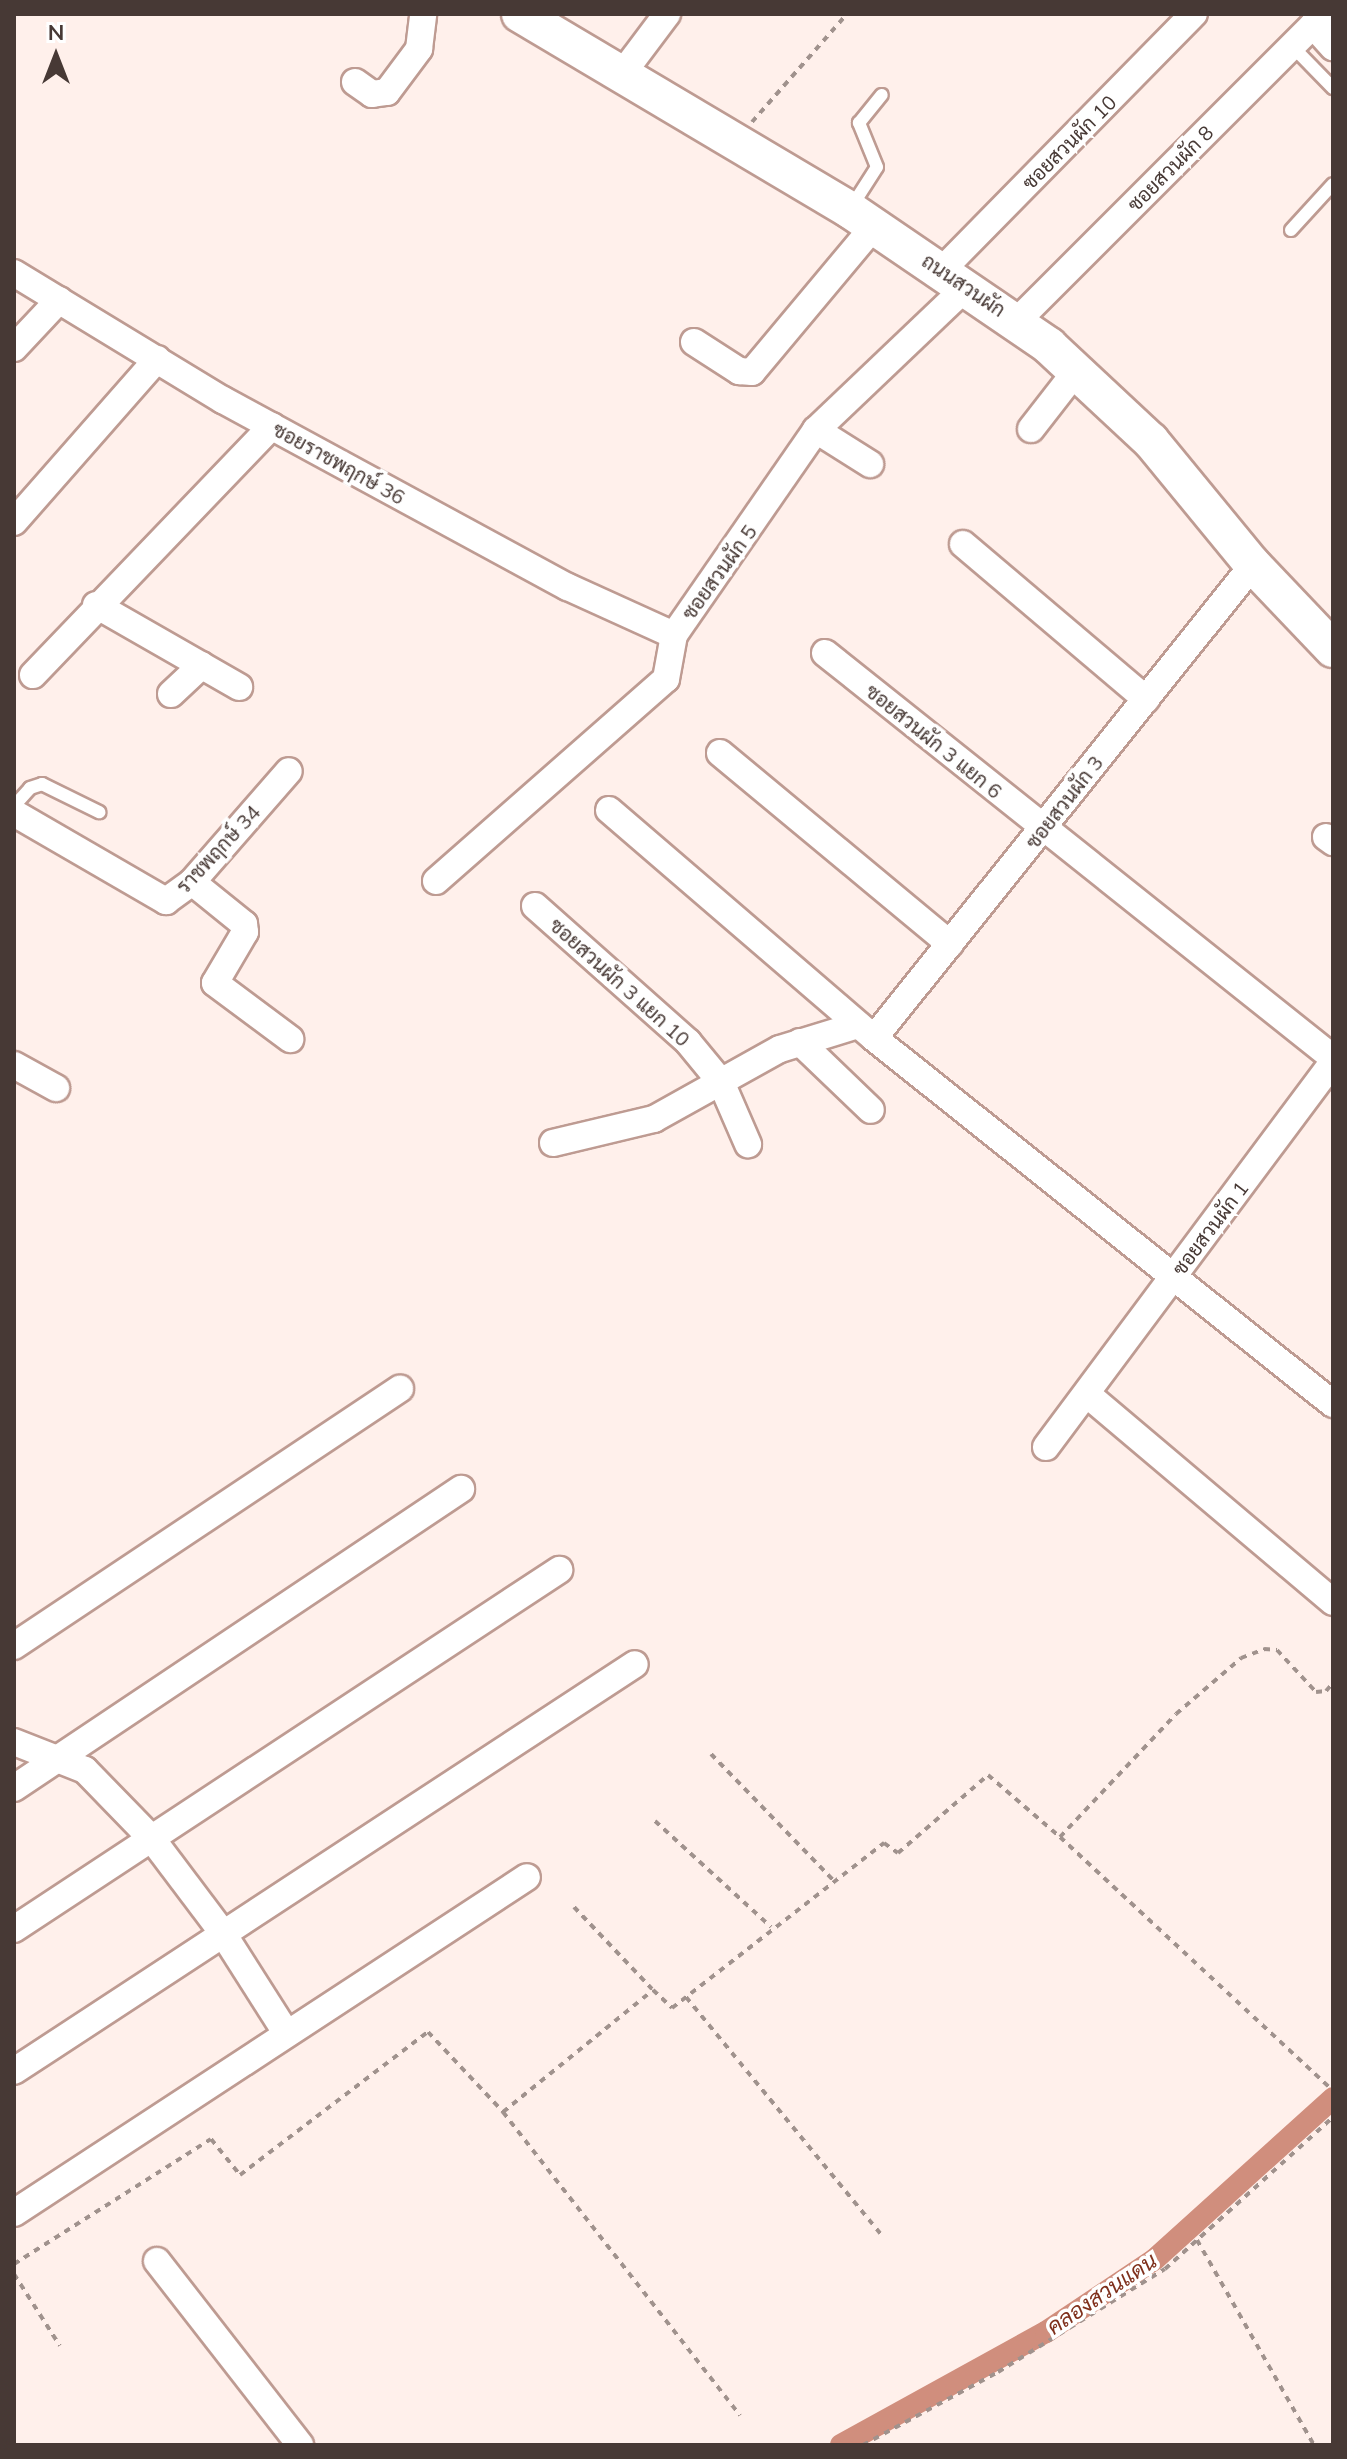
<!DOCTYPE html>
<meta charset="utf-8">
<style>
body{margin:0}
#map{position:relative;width:1347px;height:2459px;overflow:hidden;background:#fff0eb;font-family:Mulish,Sarabun,sans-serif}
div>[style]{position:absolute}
.canal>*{height:22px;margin:-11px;padding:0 11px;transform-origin:11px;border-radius:11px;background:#d08e7d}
.path>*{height:4px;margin-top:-2px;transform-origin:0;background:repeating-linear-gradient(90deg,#a0928d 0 6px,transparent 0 12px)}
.roads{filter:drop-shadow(2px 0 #be9b92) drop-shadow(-2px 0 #be9b92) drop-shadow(0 2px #be9b92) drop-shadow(0 -2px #be9b92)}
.lane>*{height:12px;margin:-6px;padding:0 6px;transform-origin:6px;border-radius:6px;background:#fff}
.street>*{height:26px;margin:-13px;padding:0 13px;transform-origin:13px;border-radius:13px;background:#fff}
.secondary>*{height:36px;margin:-18px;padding:0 18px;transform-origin:18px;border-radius:18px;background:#fff}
span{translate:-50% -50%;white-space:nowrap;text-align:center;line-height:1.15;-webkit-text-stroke:7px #fff;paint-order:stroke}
.street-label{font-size:20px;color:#473935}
.water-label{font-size:22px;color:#7f301c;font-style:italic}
.frame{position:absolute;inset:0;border:16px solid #473935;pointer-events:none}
.north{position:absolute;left:16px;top:16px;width:80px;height:80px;-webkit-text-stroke:6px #fff;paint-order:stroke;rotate:0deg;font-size:22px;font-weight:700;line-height:32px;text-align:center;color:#473935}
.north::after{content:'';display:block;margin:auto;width:28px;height:36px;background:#473935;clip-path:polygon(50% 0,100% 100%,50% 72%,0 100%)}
</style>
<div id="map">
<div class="canal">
<i style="left:841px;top:2445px;width:234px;rotate:-28.9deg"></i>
<i style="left:1046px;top:2332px;width:131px;rotate:-33.8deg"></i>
<i style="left:1155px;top:2259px;width:240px;rotate:-42.1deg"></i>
</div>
<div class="path">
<i style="left:752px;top:122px;width:144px;rotate:-48.7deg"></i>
<i style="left:711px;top:1754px;width:177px;rotate:45.9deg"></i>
<i style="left:655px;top:1821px;width:157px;rotate:42.4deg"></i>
<i style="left:1060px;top:1837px;width:373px;rotate:42.9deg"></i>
<i style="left:574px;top:1907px;width:113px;rotate:46.4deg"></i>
<i style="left:686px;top:1997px;width:310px;rotate:50.6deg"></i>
<i style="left:503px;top:2112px;width:385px;rotate:52deg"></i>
<i style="left:1197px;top:2240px;width:236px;rotate:60.3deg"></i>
<i style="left:14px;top:2264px;width:233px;rotate:-32.4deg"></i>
<i style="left:211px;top:2139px;width:46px;rotate:51.1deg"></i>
<i style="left:240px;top:2175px;width:236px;rotate:-37.3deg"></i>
<i style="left:428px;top:2032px;width:110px;rotate:46.8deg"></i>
<i style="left:503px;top:2112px;width:193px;rotate:-39.1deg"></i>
<i style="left:653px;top:1990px;width:26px;rotate:43deg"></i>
<i style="left:672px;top:2008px;width:269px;rotate:-37.9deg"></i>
<i style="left:884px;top:1843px;width:17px;rotate:36deg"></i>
<i style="left:898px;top:1853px;width:119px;rotate:-40.9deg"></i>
<i style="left:988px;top:1775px;width:95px;rotate:40.7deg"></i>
<i style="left:1060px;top:1837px;width:169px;rotate:-46.7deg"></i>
<i style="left:1176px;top:1714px;width:86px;rotate:-40.7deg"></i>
<i style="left:1241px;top:1658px;width:25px;rotate:-21deg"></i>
<i style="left:1264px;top:1649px;width:13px;rotate:4deg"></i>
<i style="left:1277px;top:1650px;width:57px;rotate:47.1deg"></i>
<i style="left:1316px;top:1692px;width:10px;rotate:-6deg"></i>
<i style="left:1326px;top:1691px;width:11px;rotate:-49deg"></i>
<i style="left:14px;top:2274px;width:85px;rotate:57.4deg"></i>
<i style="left:863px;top:2445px;width:153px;rotate:-28.4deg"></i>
<i style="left:998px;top:2372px;width:196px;rotate:-31.7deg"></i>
<i style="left:1165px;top:2269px;width:227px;rotate:-42.1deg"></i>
</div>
<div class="roads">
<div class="lane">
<i style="left:1292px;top:46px;width:59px;rotate:45.7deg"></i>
<i style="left:852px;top:206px;width:46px;rotate:-57.3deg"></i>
<i style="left:877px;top:167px;width:48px;rotate:-112.2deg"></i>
<i style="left:859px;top:123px;width:36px;rotate:-51deg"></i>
<i style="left:1291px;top:230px;width:62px;rotate:-47.6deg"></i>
<i style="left:14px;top:806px;width:24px;rotate:-48deg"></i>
<i style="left:30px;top:788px;width:13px;rotate:-18deg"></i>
<i style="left:42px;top:784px;width:64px;rotate:26.2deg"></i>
</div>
<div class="street">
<i style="left:1313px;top:25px;width:30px;rotate:48deg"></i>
<i style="left:622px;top:74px;width:75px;rotate:-53.1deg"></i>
<i style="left:355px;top:82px;width:21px;rotate:35deg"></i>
<i style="left:372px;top:94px;width:15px;rotate:-8deg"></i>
<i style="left:387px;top:92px;width:54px;rotate:-53.3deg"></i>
<i style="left:419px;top:49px;width:35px;rotate:-83deg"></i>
<i style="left:943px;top:269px;width:358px;rotate:-45.5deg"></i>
<i style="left:14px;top:273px;width:245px;rotate:31.3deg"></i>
<i style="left:223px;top:400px;width:392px;rotate:28.5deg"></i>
<i style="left:568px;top:587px;width:116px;rotate:24.4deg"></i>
<i style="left:1017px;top:321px;width:434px;rotate:-45deg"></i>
<i style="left:694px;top:342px;width:54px;rotate:32.8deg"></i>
<i style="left:739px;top:371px;width:13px;rotate:4deg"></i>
<i style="left:752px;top:372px;width:190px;rotate:-50.1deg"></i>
<i style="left:14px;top:348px;width:66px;rotate:-46.8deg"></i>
<i style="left:1031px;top:429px;width:75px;rotate:-52.1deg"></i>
<i style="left:816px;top:430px;width:64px;rotate:32.2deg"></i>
<i style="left:14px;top:522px;width:217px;rotate:-48.7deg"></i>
<i style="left:963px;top:544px;width:240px;rotate:40.3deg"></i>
<i style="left:96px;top:605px;width:165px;rotate:29.8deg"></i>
<i style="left:825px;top:653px;width:650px;rotate:38.56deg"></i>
<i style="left:33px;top:675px;width:345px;rotate:-46.2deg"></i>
<i style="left:171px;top:694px;width:42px;rotate:-43.1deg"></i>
<i style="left:720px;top:753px;width:299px;rotate:39.7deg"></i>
<i style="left:609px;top:810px;width:350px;rotate:40.7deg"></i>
<i style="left:874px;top:1038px;width:587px;rotate:38.57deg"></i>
<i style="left:14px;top:813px;width:176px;rotate:30.1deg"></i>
<i style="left:166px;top:901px;width:32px;rotate:-36deg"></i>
<i style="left:192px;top:882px;width:147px;rotate:-48.9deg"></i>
<i style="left:1326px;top:837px;width:9px;rotate:36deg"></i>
<i style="left:436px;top:881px;width:306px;rotate:-41.3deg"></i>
<i style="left:666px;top:679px;width:45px;rotate:-79.7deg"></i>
<i style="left:674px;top:635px;width:249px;rotate:-55.3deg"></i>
<i style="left:816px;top:430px;width:207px;rotate:-43.6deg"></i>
<i style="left:192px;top:882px;width:67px;rotate:38.9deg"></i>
<i style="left:244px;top:924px;width:8px;rotate:83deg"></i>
<i style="left:245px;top:932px;width:59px;rotate:120.5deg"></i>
<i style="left:215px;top:983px;width:94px;rotate:36.7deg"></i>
<i style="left:535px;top:906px;width:205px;rotate:41.6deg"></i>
<i style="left:688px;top:1042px;width:52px;rotate:50.5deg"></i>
<i style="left:721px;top:1082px;width:68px;rotate:66.5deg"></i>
<i style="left:874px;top:1038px;width:606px;rotate:-51.3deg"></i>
<i style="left:800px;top:1042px;width:98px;rotate:43.8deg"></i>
<i style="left:14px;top:1065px;width:48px;rotate:28.7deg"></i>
<i style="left:553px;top:1143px;width:104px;rotate:-13.4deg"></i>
<i style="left:654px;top:1119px;width:144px;rotate:-29.1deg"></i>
<i style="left:780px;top:1049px;width:82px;rotate:-17.1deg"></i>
<i style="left:1088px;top:1395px;width:321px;rotate:40.2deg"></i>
<i style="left:1046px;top:1447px;width:480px;rotate:-53.3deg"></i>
<i style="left:14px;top:1646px;width:464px;rotate:-33.7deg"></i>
<i style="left:14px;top:1742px;width:76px;rotate:21.5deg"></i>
<i style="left:85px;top:1770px;width:96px;rotate:45.8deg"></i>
<i style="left:152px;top:1839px;width:116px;rotate:53deg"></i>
<i style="left:222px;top:1932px;width:117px;rotate:57.5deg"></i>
<i style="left:14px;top:1788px;width:538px;rotate:-33.78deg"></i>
<i style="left:14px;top:1929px;width:653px;rotate:-33.37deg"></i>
<i style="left:14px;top:2071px;width:742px;rotate:-33.24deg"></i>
<i style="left:14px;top:2213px;width:613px;rotate:-33.22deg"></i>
<i style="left:157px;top:2261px;width:233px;rotate:52.1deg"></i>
</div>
<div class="secondary">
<i style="left:520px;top:14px;width:384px;rotate:30.7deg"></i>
<i style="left:850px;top:210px;width:241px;rotate:34.3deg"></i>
<i style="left:1049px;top:346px;width:139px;rotate:43deg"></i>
<i style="left:1151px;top:441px;width:161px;rotate:50.6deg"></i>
<i style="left:1253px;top:565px;width:116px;rotate:46.4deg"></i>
</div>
</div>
<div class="street-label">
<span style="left:1069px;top:142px;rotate:-45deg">ซอยสวนผัก 10</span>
<span style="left:1170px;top:168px;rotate:-45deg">ซอยสวนผัก 8</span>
<span style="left:964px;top:285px;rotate:34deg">ถนนสวนผัก</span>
<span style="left:339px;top:463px;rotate:29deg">ซอยราชพฤกษ์ 36</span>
<span style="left:719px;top:572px;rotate:-54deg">ซอยสวนผัก 5</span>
<span style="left:934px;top:741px;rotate:39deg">ซอยสวนผัก 3 แยก 6</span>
<span style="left:1064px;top:802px;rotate:-52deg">ซอยสวนผัก 3</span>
<span style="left:218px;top:849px;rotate:-47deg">ราชพฤกษ์ 34</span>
<span style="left:620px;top:982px;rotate:42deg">ซอยสวนผัก 3 แยก 10</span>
<span style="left:1210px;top:1228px;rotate:-53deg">ซอยสวนผัก 1</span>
</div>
<div class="water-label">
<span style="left:1102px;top:2294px;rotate:-34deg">คลองสวนแดน</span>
</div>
<div class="frame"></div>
<div class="north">N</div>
</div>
